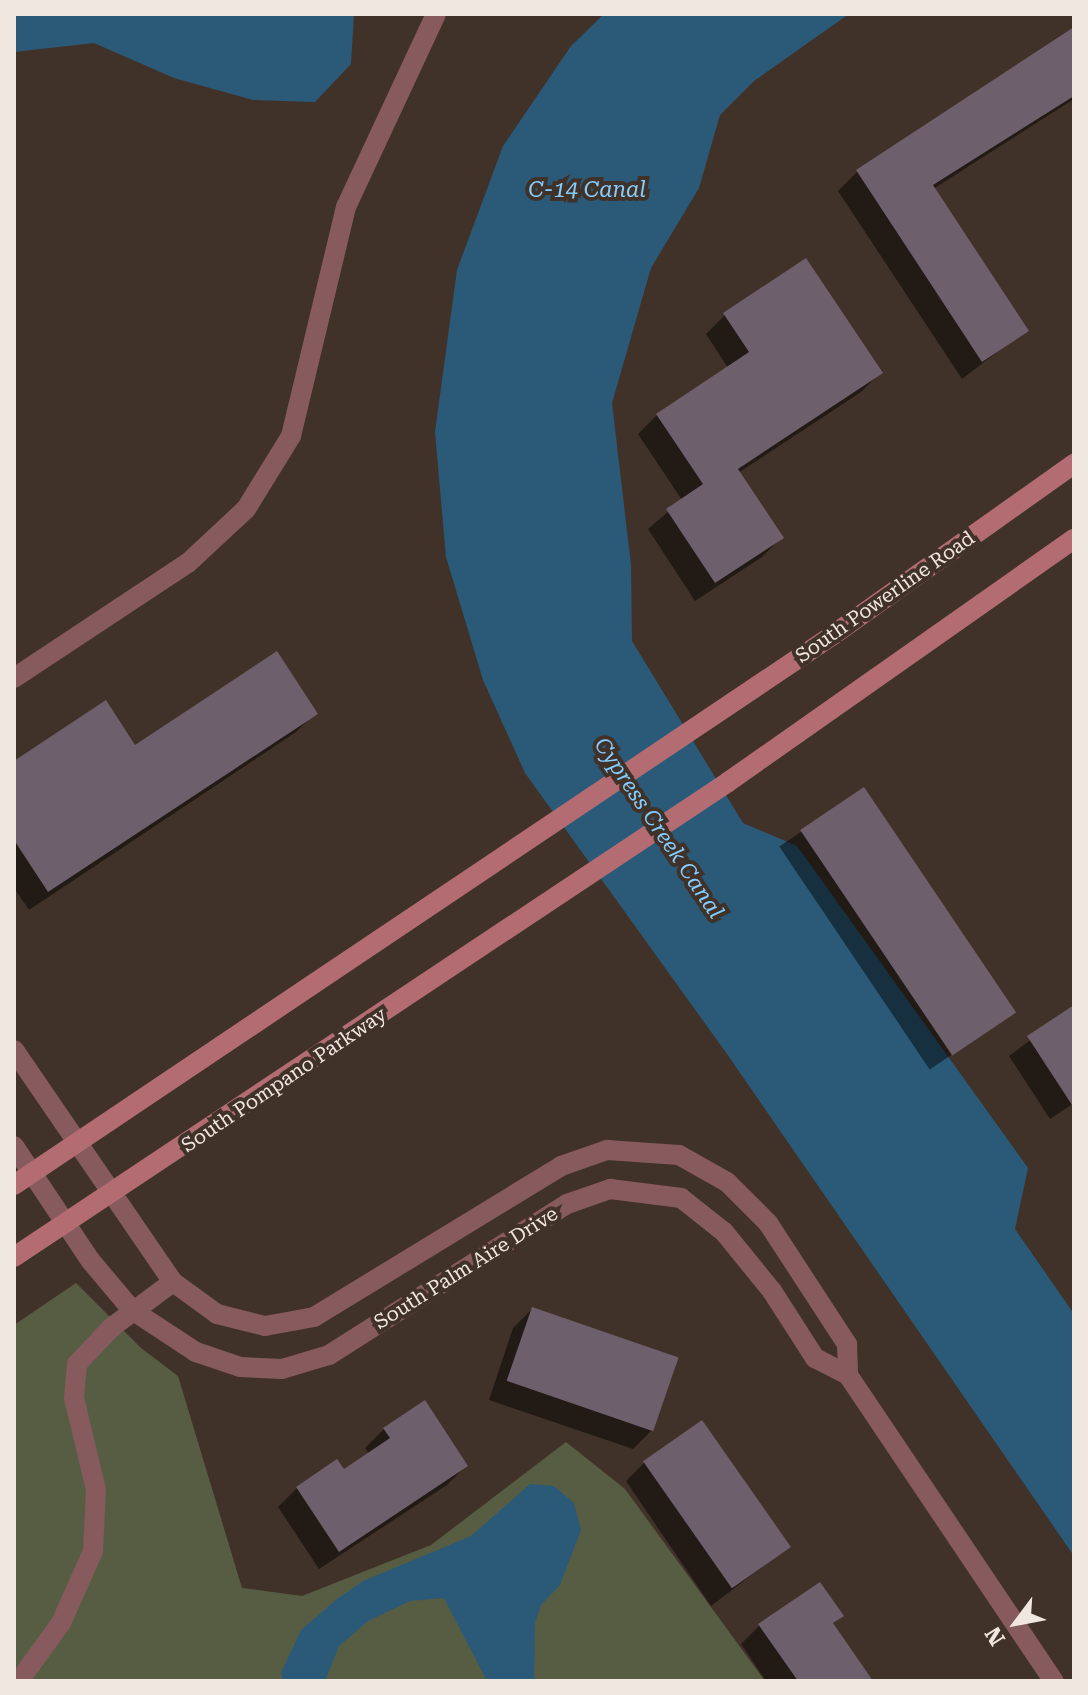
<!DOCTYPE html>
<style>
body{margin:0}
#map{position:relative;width:1088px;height:1695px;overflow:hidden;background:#413229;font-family:"Roboto Serif",serif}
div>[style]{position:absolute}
.green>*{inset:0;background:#565d42}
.water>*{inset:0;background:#2a5a78}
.shadow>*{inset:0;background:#0007;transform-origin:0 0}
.building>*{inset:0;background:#6e5f6c;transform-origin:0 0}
.street>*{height:20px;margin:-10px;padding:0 10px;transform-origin:10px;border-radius:10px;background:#875a5d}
.secondary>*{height:20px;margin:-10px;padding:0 10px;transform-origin:10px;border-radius:10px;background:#b36d72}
span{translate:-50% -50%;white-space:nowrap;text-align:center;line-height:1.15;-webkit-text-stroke:8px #413229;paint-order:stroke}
.street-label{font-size:20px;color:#f1e7e1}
.water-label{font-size:22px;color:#84ceff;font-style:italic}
.frame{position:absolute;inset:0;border:16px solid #f1e7e1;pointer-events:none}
.north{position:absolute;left:976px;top:1583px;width:80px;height:80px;-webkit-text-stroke:6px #413229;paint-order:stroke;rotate:238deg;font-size:22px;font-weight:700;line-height:32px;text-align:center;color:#f1e7e1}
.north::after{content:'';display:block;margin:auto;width:28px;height:36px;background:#f1e7e1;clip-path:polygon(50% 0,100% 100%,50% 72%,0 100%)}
</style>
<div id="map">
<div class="green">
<i style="clip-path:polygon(76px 1283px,141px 1348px,178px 1376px,242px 1588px,302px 1596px,431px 1545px,566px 1442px,625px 1489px,765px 1681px,14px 1681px,14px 1325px)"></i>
</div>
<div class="water">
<i style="clip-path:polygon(14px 14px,354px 14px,351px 64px,315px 102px,253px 100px,174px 78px,94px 43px,14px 52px)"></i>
<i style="clip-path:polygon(604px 14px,849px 14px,754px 81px,720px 115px,699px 188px,651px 268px,612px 403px,631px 565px,632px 641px,743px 823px,797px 846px,1028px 1168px,1015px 1229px,1074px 1314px,1074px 1556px,727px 1054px,525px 773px,483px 680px,446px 557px,435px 432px,457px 270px,503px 146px,571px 46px)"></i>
<i style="clip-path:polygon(530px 1484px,554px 1486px,574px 1503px,581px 1530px,560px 1585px,541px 1605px,535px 1623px,534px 1681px,487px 1681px,444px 1598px,410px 1601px,368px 1621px,339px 1646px,325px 1681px,283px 1681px,281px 1673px,301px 1630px,337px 1599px,363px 1581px,471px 1536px)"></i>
</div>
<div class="shadow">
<i style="clip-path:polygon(1074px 29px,1074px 99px,933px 189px,1026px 330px,962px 379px,838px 191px,857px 172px)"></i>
<i style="clip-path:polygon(725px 315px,880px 373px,861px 392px,738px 473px,781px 538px,762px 557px,695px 601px,648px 529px,682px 500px,638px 434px,657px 415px,728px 368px,706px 334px)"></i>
<i style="clip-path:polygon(315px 713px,296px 732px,29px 910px,14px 888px,14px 763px,135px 748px)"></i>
<i style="left:863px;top:790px;width:269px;height:101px;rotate:56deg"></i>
<i style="clip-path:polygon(1074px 1008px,1074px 1103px,1050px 1119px,1009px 1056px)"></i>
<i style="clip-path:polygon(532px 1309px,652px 1430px,633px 1449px,489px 1400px,513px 1328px)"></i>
<i style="clip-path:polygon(384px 1429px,466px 1466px,447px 1485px,319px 1569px,278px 1507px,297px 1488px,343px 1472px,369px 1454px,365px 1448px)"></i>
<i style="clip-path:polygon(645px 1462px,788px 1547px,711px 1606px,626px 1481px)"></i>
<i style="clip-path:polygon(841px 1615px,832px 1625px,871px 1681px,766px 1681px,741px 1644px,760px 1625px)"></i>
</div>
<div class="building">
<i style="clip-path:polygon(1074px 27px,1074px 96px,933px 185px,1029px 331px,982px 362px,856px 170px)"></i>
<i style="clip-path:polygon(806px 258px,883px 373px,738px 469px,784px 538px,715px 583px,666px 509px,703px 484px,656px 414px,749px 352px,723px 313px)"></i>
<i style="clip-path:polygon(277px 651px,318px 714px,48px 892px,14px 840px,14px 761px,106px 700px,135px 745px)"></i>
<i style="left:864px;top:787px;width:272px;height:77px;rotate:56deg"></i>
<i style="clip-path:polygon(1074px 1005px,1074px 1108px,1027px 1036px)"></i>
<i style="left:532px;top:1307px;width:155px;height:78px;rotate:19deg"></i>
<i style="clip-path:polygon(425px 1400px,468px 1466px,339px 1552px,296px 1487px,337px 1459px,344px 1469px,390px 1438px,383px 1428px)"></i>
<i style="left:702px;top:1420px;width:155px;height:72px;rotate:55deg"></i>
<i style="clip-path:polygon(820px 1582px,844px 1616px,833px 1623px,873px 1681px,798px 1681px,758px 1624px)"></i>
</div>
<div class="street">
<i style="left:14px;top:678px;width:209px;rotate:-33.5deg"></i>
<i style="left:188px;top:563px;width:79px;rotate:-43deg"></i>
<i style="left:246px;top:509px;width:86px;rotate:-58.3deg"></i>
<i style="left:291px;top:436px;width:236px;rotate:-76.5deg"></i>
<i style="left:346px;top:207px;width:213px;rotate:-65deg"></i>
<i style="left:14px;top:1050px;width:281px;rotate:55.6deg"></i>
<i style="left:173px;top:1282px;width:54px;rotate:36deg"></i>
<i style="left:217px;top:1314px;width:49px;rotate:14deg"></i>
<i style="left:265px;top:1326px;width:50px;rotate:-10.4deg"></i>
<i style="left:314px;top:1317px;width:289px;rotate:-31.4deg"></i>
<i style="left:561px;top:1166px;width:49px;rotate:-19.2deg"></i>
<i style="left:607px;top:1150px;width:72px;rotate:4deg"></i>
<i style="left:679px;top:1155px;width:55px;rotate:29.4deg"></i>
<i style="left:727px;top:1182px;width:58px;rotate:45deg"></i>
<i style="left:768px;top:1223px;width:145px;rotate:56.9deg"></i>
<i style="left:847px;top:1344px;width:31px;rotate:88deg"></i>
<i style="left:14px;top:1146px;width:137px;rotate:56.3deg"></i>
<i style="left:90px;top:1260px;width:65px;rotate:50deg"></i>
<i style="left:132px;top:1310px;width:77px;rotate:33.3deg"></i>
<i style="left:196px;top:1352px;width:46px;rotate:18.8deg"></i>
<i style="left:240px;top:1367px;width:42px;rotate:2.7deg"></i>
<i style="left:282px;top:1369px;width:49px;rotate:-16.6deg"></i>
<i style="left:329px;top:1355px;width:282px;rotate:-32.4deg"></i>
<i style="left:567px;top:1204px;width:46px;rotate:-19.2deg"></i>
<i style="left:610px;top:1189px;width:72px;rotate:7.2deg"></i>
<i style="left:681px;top:1198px;width:55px;rotate:38.3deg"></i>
<i style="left:724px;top:1232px;width:76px;rotate:50.9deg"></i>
<i style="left:772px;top:1291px;width:80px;rotate:57.3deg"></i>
<i style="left:815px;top:1358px;width:37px;rotate:27deg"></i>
<i style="left:848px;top:1375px;width:369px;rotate:56.1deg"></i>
<i style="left:19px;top:1681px;width:72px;rotate:-54.1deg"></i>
<i style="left:61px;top:1623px;width:79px;rotate:-66deg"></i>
<i style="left:93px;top:1551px;width:61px;rotate:-87.2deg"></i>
<i style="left:96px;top:1490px;width:95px;rotate:-103.4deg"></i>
<i style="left:74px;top:1398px;width:34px;rotate:-85deg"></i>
<i style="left:77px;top:1364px;width:51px;rotate:-46.6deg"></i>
<i style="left:112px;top:1327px;width:76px;rotate:-36.4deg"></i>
</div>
<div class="secondary">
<i style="left:14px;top:1185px;width:987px;rotate:-33.88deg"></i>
<i style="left:833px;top:635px;width:296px;rotate:-35.4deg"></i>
<i style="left:14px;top:1257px;width:858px;rotate:-33.63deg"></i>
<i style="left:728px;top:782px;width:423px;rotate:-35.1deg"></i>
</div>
<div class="street-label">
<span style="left:885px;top:597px;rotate:-35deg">South Powerline Road</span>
<span style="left:284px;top:1080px;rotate:-34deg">South Pompano Parkway</span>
<span style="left:466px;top:1268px;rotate:-32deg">South Palm Aire Drive</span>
</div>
<div class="water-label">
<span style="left:587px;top:190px">C-14 Canal</span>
<span style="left:659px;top:828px;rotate:56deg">Cypress Creek Canal</span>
</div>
<div class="frame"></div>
<div class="north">N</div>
</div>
